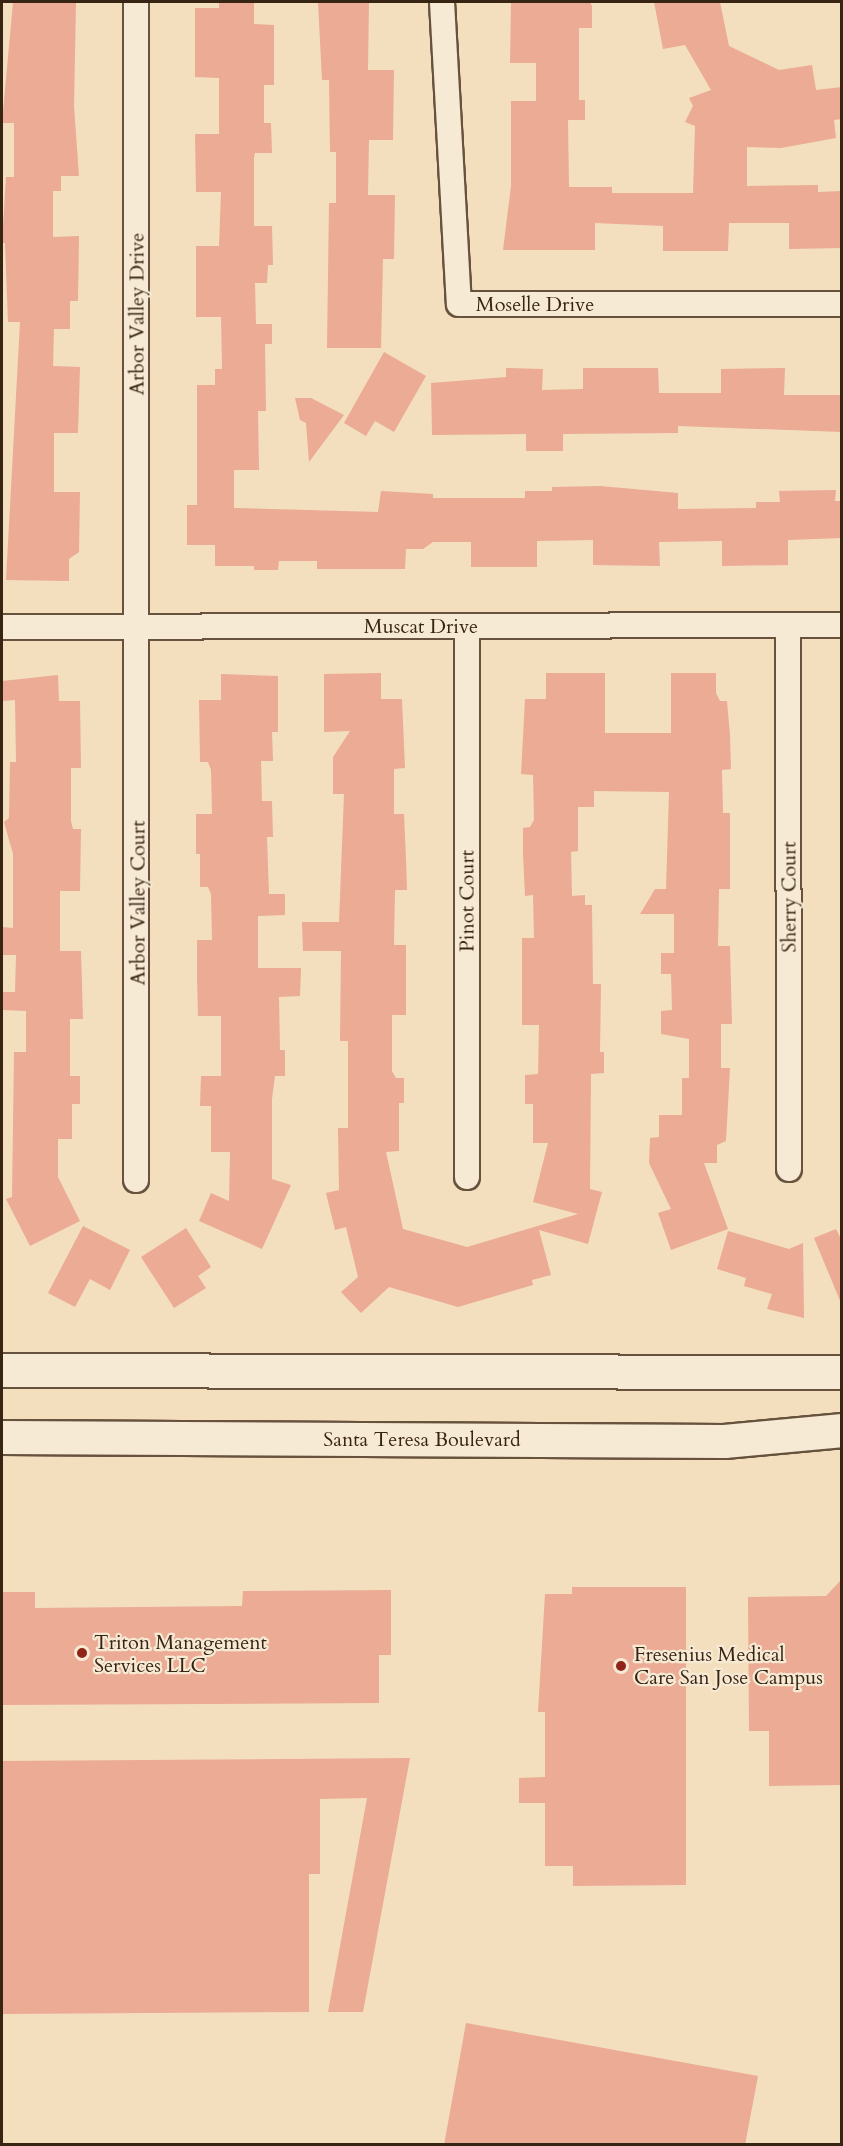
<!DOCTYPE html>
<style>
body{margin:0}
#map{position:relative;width:843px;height:2146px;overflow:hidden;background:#f3debe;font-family:Cardo,serif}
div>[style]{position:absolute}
.building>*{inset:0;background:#ebab94}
.roads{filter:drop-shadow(2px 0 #67523e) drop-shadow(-2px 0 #67523e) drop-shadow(0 2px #67523e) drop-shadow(0 -2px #67523e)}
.minor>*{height:24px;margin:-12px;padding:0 12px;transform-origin:12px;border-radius:12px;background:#f7ead5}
.secondary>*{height:33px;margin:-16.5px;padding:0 16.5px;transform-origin:16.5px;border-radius:16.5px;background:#f7ead5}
.dots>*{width:16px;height:16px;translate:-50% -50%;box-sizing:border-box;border:3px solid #f7ead5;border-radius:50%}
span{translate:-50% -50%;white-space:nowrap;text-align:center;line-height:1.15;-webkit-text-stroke:4.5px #f7ead5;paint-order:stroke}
.street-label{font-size:20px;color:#382413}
.poi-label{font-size:20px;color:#382413}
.left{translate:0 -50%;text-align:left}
.frame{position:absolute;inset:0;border:3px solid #382413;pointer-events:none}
</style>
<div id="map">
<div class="building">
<i style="clip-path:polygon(13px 2px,76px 2px,74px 106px,79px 176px,61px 176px,61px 191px,53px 191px,53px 237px,79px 236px,78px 301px,70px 301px,70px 329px,54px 329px,53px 366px,80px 367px,78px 433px,54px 433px,54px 492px,80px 492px,79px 552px,69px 559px,69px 581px,6px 580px,20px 322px,8px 322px,5px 243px,2px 243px,6px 177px,14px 177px,14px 123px,2px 123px)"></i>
<i style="clip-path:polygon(219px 2px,254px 2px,254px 24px,274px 25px,274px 85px,264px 85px,264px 123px,271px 123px,272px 153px,255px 153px,254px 157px,254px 226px,272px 226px,273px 265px,268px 265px,267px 283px,255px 283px,256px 324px,272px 324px,272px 344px,265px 344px,266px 411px,258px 411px,259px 470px,234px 470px,234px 508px,378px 512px,381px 491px,433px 494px,433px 498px,525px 498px,525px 491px,552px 491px,552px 487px,600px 486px,678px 493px,678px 509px,756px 508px,756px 502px,780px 502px,779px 491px,836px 490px,835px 501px,842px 501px,842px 538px,788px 540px,788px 565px,722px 566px,722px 541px,659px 542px,660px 566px,593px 565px,593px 540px,537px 541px,537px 567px,471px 567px,471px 542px,433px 542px,423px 549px,406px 549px,405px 569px,317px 569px,317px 561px,279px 561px,278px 570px,254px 570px,254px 566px,215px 566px,215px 545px,187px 545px,187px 505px,197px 505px,197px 385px,215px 385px,215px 369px,222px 369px,221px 317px,196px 317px,196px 246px,219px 246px,221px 192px,196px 192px,195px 134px,219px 134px,219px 78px,195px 77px,195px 8px,219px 8px)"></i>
<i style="clip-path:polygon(318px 2px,369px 2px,368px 70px,394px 70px,393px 140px,369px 140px,368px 195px,395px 195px,394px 259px,383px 259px,381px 348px,327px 348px,329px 203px,336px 203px,336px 152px,330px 152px,329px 80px,322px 80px)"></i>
<i style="clip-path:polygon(511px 2px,590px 2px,592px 6px,592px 28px,579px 28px,579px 100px,585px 100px,585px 120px,568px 120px,569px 187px,612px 187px,612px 193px,693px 193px,695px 126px,685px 122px,693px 106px,689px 98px,711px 90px,685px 45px,663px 49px,654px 2px,720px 2px,729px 46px,779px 70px,812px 65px,816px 90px,842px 87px,842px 119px,834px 120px,836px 138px,781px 148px,747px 147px,747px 186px,818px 185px,818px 192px,842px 191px,842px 248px,789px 249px,789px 223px,729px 223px,728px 251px,663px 251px,663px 226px,595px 223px,595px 250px,503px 250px,511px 186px,511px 101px,536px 101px,536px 63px,510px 63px)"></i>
<i style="clip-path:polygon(384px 352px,426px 376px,394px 432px,375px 421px,366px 436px,344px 423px)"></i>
<i style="clip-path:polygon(506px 368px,543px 369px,542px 390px,583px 389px,583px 368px,658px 368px,659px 393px,721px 393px,721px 369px,785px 368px,784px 395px,842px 395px,842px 432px,678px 426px,678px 433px,563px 434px,563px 451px,526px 451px,526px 434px,432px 435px,431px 383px,506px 377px)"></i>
<i style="clip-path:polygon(295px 398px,311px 398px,344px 415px,309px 462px,306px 423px,300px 420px)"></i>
<i style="clip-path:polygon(381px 673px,381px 699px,402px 699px,405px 768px,394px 769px,394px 814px,404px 814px,406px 859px,407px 890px,395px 890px,394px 945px,406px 945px,406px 1015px,392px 1015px,392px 1071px,396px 1078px,404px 1078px,404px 1103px,399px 1103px,399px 1151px,386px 1152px,403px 1229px,467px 1247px,578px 1214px,533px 1202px,548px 1143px,533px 1143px,533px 1104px,525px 1104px,525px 1075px,538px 1074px,539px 1025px,522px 1025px,522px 938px,534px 938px,533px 895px,525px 896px,523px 854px,523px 828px,530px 827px,534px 820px,533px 775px,521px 774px,525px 699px,546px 699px,546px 673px,605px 673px,605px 733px,671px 733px,671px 673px,716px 673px,716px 693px,720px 701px,727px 701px,730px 735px,731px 769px,722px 770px,723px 813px,730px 813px,730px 889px,719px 889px,718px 946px,730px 946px,732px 1024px,721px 1024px,721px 1068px,730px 1068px,726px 1141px,717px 1145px,717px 1163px,704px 1163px,728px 1229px,671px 1250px,658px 1213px,671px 1209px,649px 1163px,650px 1138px,659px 1137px,659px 1115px,682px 1115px,682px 1078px,689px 1078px,689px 1039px,661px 1034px,661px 1011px,672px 1010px,671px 974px,661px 974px,661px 953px,674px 953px,674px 914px,640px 914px,655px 889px,666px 889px,669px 792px,594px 791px,594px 807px,578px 807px,578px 851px,571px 852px,572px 896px,585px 895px,585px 905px,592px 905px,593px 984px,601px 984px,600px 1052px,604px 1052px,604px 1073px,591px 1074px,590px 1189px,602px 1192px,588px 1244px,539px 1230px,551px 1275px,532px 1280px,533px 1285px,458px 1307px,389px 1287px,361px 1313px,341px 1292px,358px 1277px,346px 1227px,335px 1230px,326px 1193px,339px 1190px,338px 1128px,348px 1128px,348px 1041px,340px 1041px,341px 951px,303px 951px,302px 922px,339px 922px,344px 794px,333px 794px,333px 757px,350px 731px,324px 732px,324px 674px)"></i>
<i style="clip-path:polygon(221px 674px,278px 676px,278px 732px,272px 732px,273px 761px,261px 761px,262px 801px,272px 801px,273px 837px,267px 837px,269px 894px,285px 894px,285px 915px,258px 916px,258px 968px,301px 968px,300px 996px,279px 997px,280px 1050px,285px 1050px,285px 1076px,275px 1076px,272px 1099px,272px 1179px,291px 1185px,262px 1249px,199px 1221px,211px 1193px,229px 1201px,230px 1152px,211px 1152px,211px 1106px,200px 1106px,201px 1076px,221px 1076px,221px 1016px,198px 1016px,197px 978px,197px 940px,212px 940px,211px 894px,208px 887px,200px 887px,200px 854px,196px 854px,196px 814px,212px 814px,211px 770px,208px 762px,200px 762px,199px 700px,221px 700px)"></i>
<i style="clip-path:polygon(58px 675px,59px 701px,80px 701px,81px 768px,71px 768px,71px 821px,73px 829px,81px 829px,80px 891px,60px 891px,60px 951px,81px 951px,83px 1019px,70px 1019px,70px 1076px,80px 1076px,80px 1104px,72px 1104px,72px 1139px,58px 1139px,58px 1177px,80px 1221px,30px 1246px,6px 1199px,12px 1197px,14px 1052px,26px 1052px,26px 1011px,2px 1010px,2px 992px,15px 992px,16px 955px,2px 955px,2px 927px,13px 928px,13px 854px,4px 822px,9px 818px,10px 762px,16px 762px,15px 700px,2px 701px,2px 681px)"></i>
<i style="clip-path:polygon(83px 1226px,130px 1250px,110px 1290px,90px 1279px,75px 1307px,48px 1293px)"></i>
<i style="clip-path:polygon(186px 1228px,211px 1267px,198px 1276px,206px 1288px,174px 1308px,141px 1257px)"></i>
<i style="clip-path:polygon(836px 1229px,842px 1241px,841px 1303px,814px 1238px)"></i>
<i style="clip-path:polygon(728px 1231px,789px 1249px,803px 1243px,804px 1318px,767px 1309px,772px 1294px,744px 1286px,746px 1278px,717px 1269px)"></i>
<i style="clip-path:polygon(842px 1579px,842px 1785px,769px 1786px,769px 1731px,749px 1731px,748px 1597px,826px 1596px)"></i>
<i style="clip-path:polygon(572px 1587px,686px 1587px,686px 1885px,573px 1886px,573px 1866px,545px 1866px,545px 1803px,519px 1803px,519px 1778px,545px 1777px,545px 1712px,538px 1712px,545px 1594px,572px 1594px)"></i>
<i style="clip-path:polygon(391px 1590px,391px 1655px,379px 1655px,379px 1703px,2px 1705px,2px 1592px,35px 1592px,35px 1608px,242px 1606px,243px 1591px)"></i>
<i style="clip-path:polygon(410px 1758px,363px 2012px,328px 2012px,367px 1798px,320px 1799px,320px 1874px,309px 1874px,309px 2012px,2px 2014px,2px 1761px)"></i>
<i style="clip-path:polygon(466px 2023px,758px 2076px,745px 2145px,444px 2145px)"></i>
</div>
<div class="roads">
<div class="minor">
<i style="left:442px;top:2px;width:302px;rotate:86.8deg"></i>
<i style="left:459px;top:304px;width:383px"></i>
<i style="left:788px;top:625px;width:544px;rotate:89.89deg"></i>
<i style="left:467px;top:626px;width:551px;rotate:90deg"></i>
<i style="left:2px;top:627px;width:840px;rotate:-0.14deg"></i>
<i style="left:136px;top:1180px;width:1178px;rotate:-90deg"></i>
</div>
<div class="secondary">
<i style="left:2px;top:1370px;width:840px;rotate:0.14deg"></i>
<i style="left:2px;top:1437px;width:722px;rotate:0.32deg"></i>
<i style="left:724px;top:1441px;width:119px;rotate:-5.3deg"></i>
</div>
</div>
<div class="dots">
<i style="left:82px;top:1653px;background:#8f2418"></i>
<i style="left:621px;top:1666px;background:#8f2418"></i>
</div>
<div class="street-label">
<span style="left:535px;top:304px">Moselle Drive</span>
<span style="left:137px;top:314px;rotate:-90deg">Arbor Valley Drive</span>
<span style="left:421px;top:626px">Muscat Drive</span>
<span style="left:789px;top:897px;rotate:-90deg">Sherry Court</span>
<span style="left:467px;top:901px;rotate:-90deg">Pinot Court</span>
<span style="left:138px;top:903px;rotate:-90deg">Arbor Valley Court</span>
<span style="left:422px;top:1439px">Santa Teresa Boulevard</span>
</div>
<div class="poi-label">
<span class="left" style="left:94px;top:1654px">Triton Management<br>Services LLC</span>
<span class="left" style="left:634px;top:1666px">Fresenius Medical<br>Care San Jose Campus</span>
</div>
<div class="frame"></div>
</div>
